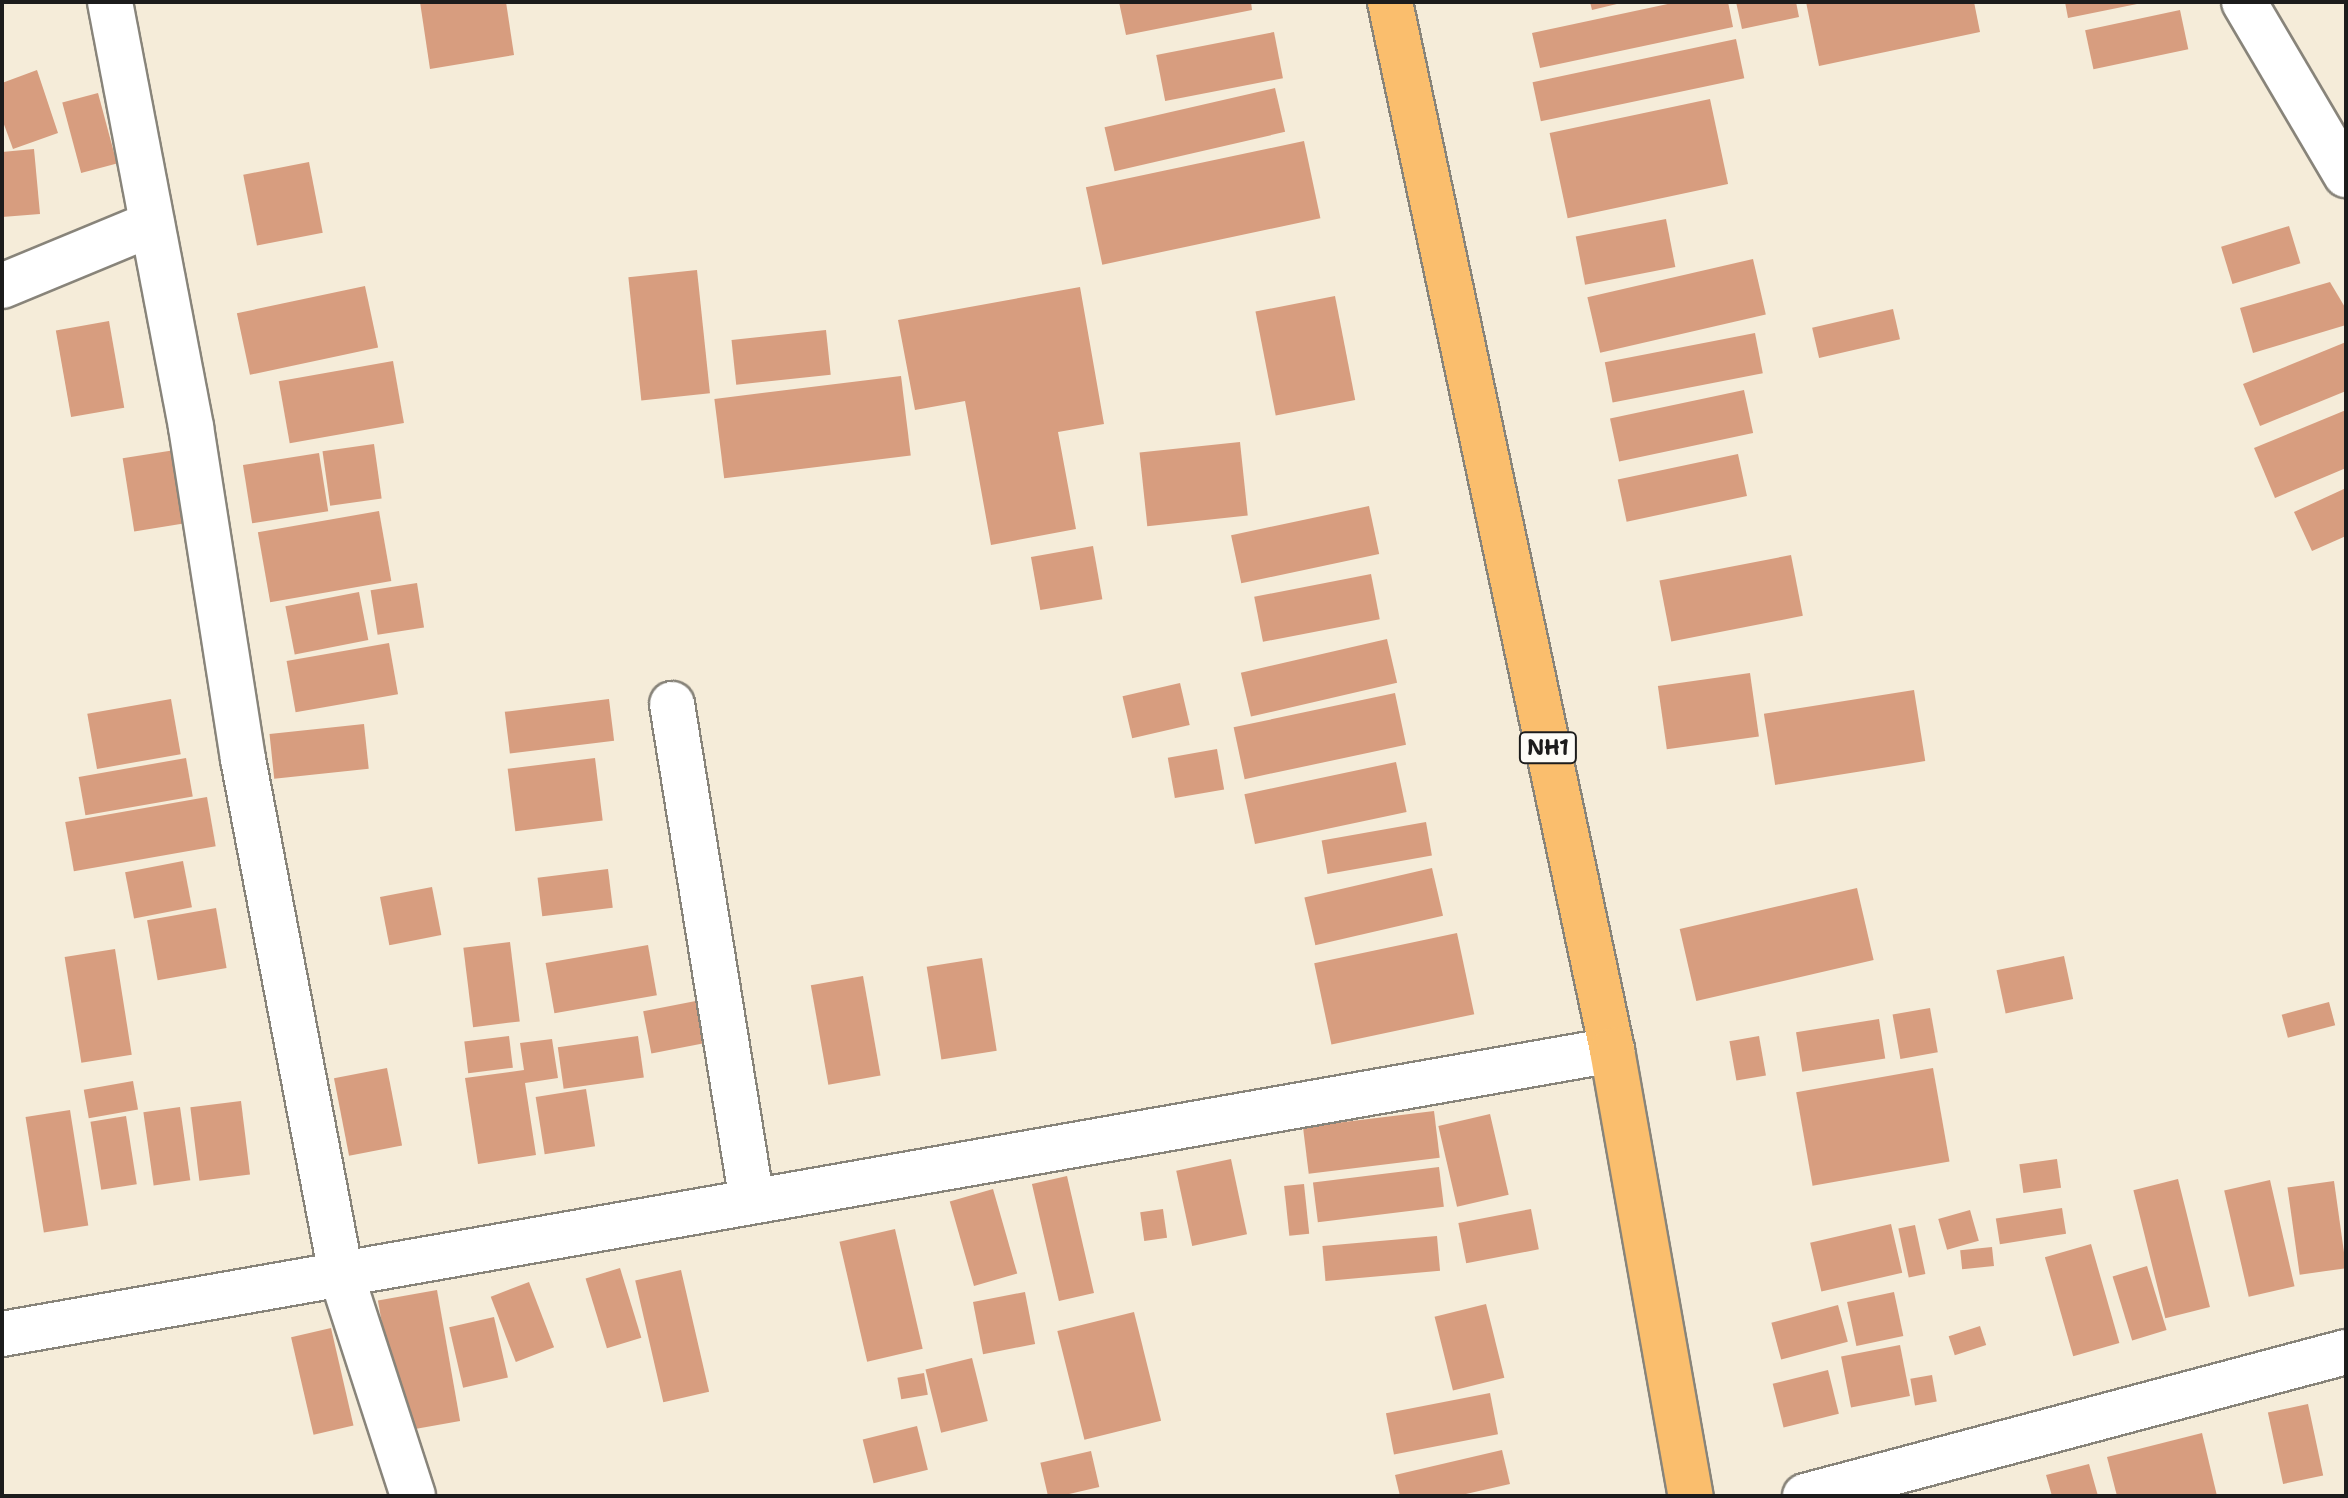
<!DOCTYPE html>
<style>
body{margin:0}
#map{position:relative;width:2348px;height:1498px;overflow:hidden;background:#f5ecd9;font-family:"Shantell Sans",sans-serif}
div>[style]{position:absolute}
.building>*{inset:0;background:#d79d7f;transform-origin:0 0}
.roads{filter:drop-shadow(2px 0 #88847a) drop-shadow(-2px 0 #88847a) drop-shadow(0 2px #88847a) drop-shadow(0 -2px #88847a)}
.minor>*{height:44px;margin:-22px;padding:0 22px;transform-origin:22px;border-radius:22px;background:#fff}
.trunk>*{height:44px;margin:-22px;padding:0 22px;transform-origin:22px;border-radius:22px;background:#fabe6d}
span{translate:-50% -50%;white-space:nowrap;text-align:center;line-height:1.15;-webkit-text-stroke:6px #fdfcf7;paint-order:stroke}
.shield-label span{padding:2px 6px;background:#fdfcf7;border:2px solid;border-radius:6px;-webkit-text-stroke-width:0}
.shield-label{font-size:22px;color:#1c1c1c;font-weight:700}
.frame{position:absolute;inset:0;border:4px solid #1c1c1c;pointer-events:none}
</style>
<div id="map">
<div class="building">
<i style="clip-path:polygon(420px 2px,506px 2px,514px 55px,430px 69px)"></i>
<i style="clip-path:polygon(1119px 2px,1251px 2px,1252px 10px,1126px 35px)"></i>
<i style="clip-path:polygon(1590px 2px,1621px 2px,1621px 3px,1592px 10px)"></i>
<i style="clip-path:polygon(1677px 2px,1728px 2px,1733px 27px,1540px 68px,1532px 33px)"></i>
<i style="clip-path:polygon(1736px 2px,1796px 2px,1799px 17px,1742px 29px)"></i>
<i style="clip-path:polygon(1806px 2px,1974px 2px,1980px 32px,1819px 66px)"></i>
<i style="clip-path:polygon(2065px 2px,2142px 2px,2142px 3px,2068px 18px)"></i>
<i style="left:2180px;top:10px;width:40px;height:97px;rotate:78deg"></i>
<i style="left:1274px;top:32px;width:47px;height:120px;rotate:79deg"></i>
<i style="left:1736px;top:39px;width:40px;height:208px;rotate:78deg"></i>
<i style="clip-path:polygon(37px 70px,58px 133px,13px 149px,2px 119px,2px 83px)"></i>
<i style="left:1275px;top:88px;width:45px;height:175px;rotate:77deg"></i>
<i style="left:98px;top:93px;width:73px;height:37px;rotate:75deg"></i>
<i style="left:1710px;top:99px;width:87px;height:164px;rotate:78deg"></i>
<i style="left:1304px;top:141px;width:79px;height:223px;rotate:78deg"></i>
<i style="clip-path:polygon(34px 149px,40px 214px,2px 217px,2px 152px)"></i>
<i style="left:309px;top:162px;width:72px;height:67px;rotate:79deg"></i>
<i style="left:1666px;top:219px;width:49px;height:92px;rotate:79deg"></i>
<i style="left:2289px;top:226px;width:39px;height:71px;rotate:73deg"></i>
<i style="left:1753px;top:259px;width:57px;height:170px;rotate:77deg"></i>
<i style="left:697px;top:270px;width:124px;height:69px;rotate:84deg"></i>
<i style="clip-path:polygon(2330px 282px,2346px 309px,2346px 325px,2253px 353px,2240px 308px)"></i>
<i style="left:365px;top:286px;width:63px;height:131px;rotate:78deg"></i>
<i style="clip-path:polygon(1080px 287px,1104px 424px,1058px 432px,1076px 529px,991px 545px,965px 401px,915px 410px,898px 320px)"></i>
<i style="left:1335px;top:296px;width:106px;height:81px;rotate:79deg"></i>
<i style="left:1893px;top:309px;width:31px;height:83px;rotate:77deg"></i>
<i style="left:109px;top:321px;width:88px;height:54px;rotate:80deg"></i>
<i style="left:826px;top:330px;width:45px;height:95px;rotate:84deg"></i>
<i style="left:1755px;top:333px;width:41px;height:153px;rotate:79deg"></i>
<i style="clip-path:polygon(2346px 342px,2346px 391px,2260px 426px,2243px 384px)"></i>
<i style="left:393px;top:361px;width:63px;height:116px;rotate:80deg"></i>
<i style="left:901px;top:376px;width:80px;height:188px;rotate:83deg"></i>
<i style="left:1744px;top:390px;width:44px;height:137px;rotate:78deg"></i>
<i style="clip-path:polygon(2346px 410px,2346px 468px,2275px 498px,2254px 448px)"></i>
<i style="left:1240px;top:442px;width:74px;height:101px;rotate:84deg"></i>
<i style="left:374px;top:444px;width:55px;height:52px;rotate:82deg"></i>
<i style="left:175px;top:450px;width:74px;height:53px;rotate:81deg"></i>
<i style="left:319px;top:453px;width:59px;height:77px;rotate:81deg"></i>
<i style="left:1738px;top:454px;width:43px;height:123px;rotate:78deg"></i>
<i style="clip-path:polygon(2346px 488px,2346px 536px,2312px 551px,2294px 512px)"></i>
<i style="left:1369px;top:506px;width:49px;height:141px;rotate:78deg"></i>
<i style="left:379px;top:511px;width:71px;height:123px;rotate:80deg"></i>
<i style="left:1093px;top:546px;width:54px;height:63px;rotate:80deg"></i>
<i style="left:1791px;top:555px;width:62px;height:134px;rotate:79deg"></i>
<i style="left:1371px;top:574px;width:46px;height:119px;rotate:79deg"></i>
<i style="left:417px;top:583px;width:45px;height:47px;rotate:81deg"></i>
<i style="left:359px;top:592px;width:49px;height:75px;rotate:79deg"></i>
<i style="left:1387px;top:639px;width:45px;height:150px;rotate:77deg"></i>
<i style="left:389px;top:643px;width:52px;height:104px;rotate:80deg"></i>
<i style="left:1750px;top:673px;width:64px;height:93px;rotate:82deg"></i>
<i style="left:1180px;top:683px;width:43px;height:59px;rotate:77deg"></i>
<i style="left:1914px;top:690px;width:72px;height:152px;rotate:81deg"></i>
<i style="left:1395px;top:693px;width:53px;height:165px;rotate:78deg"></i>
<i style="left:171px;top:699px;width:56px;height:85px;rotate:80deg"></i>
<i style="left:609px;top:699px;width:42px;height:105px;rotate:83deg"></i>
<i style="left:364px;top:724px;width:45px;height:95px;rotate:84deg"></i>
<i style="left:1217px;top:749px;width:41px;height:50px;rotate:80deg"></i>
<i style="left:186px;top:758px;width:39px;height:109px;rotate:80deg"></i>
<i style="left:595px;top:758px;width:63px;height:88px;rotate:83deg"></i>
<i style="left:1396px;top:762px;width:51px;height:155px;rotate:78deg"></i>
<i style="left:207px;top:797px;width:50px;height:144px;rotate:80deg"></i>
<i style="left:1426px;top:822px;width:34px;height:106px;rotate:80deg"></i>
<i style="left:183px;top:861px;width:47px;height:59px;rotate:79deg"></i>
<i style="left:1432px;top:868px;width:49px;height:131px;rotate:77deg"></i>
<i style="left:608px;top:869px;width:39px;height:71px;rotate:83deg"></i>
<i style="left:432px;top:887px;width:49px;height:53px;rotate:79deg"></i>
<i style="left:1857px;top:888px;width:74px;height:182px;rotate:77deg"></i>
<i style="left:216px;top:908px;width:61px;height:70px;rotate:80deg"></i>
<i style="left:1457px;top:933px;width:83px;height:146px;rotate:78deg"></i>
<i style="left:510px;top:942px;width:80px;height:47px;rotate:83deg"></i>
<i style="left:648px;top:945px;width:51px;height:104px;rotate:80deg"></i>
<i style="left:115px;top:949px;width:107px;height:51px;rotate:81deg"></i>
<i style="left:2064px;top:956px;width:44px;height:69px;rotate:78deg"></i>
<i style="left:982px;top:958px;width:94px;height:56px;rotate:81deg"></i>
<i style="left:863px;top:976px;width:101px;height:53px;rotate:80deg"></i>
<i style="left:706px;top:999px;width:43px;height:64px;rotate:79deg"></i>
<i style="left:2329px;top:1002px;width:24px;height:49px;rotate:75deg"></i>
<i style="left:1930px;top:1008px;width:45px;height:38px;rotate:80deg"></i>
<i style="left:1879px;top:1019px;width:40px;height:84px;rotate:81deg"></i>
<i style="left:509px;top:1036px;width:32px;height:45px;rotate:83deg"></i>
<i style="left:638px;top:1036px;width:42px;height:81px;rotate:82deg"></i>
<i style="left:1759px;top:1036px;width:40px;height:30px;rotate:80deg"></i>
<i style="clip-path:polygon(552px 1039px,558px 1078px,525px 1083px,536px 1155px,478px 1164px,465px 1078px,524px 1070px,520px 1043px)"></i>
<i style="left:387px;top:1068px;width:79px;height:54px;rotate:79deg"></i>
<i style="left:1933px;top:1068px;width:95px;height:139px;rotate:80deg"></i>
<i style="left:133px;top:1081px;width:29px;height:50px;rotate:80deg"></i>
<i style="left:586px;top:1089px;width:58px;height:51px;rotate:81deg"></i>
<i style="left:241px;top:1101px;width:74px;height:51px;rotate:83deg"></i>
<i style="left:180px;top:1107px;width:74px;height:37px;rotate:82deg"></i>
<i style="left:70px;top:1110px;width:117px;height:45px;rotate:81deg"></i>
<i style="left:1434px;top:1111px;width:47px;height:132px;rotate:83deg"></i>
<i style="left:1490px;top:1114px;width:83px;height:53px;rotate:77deg"></i>
<i style="left:126px;top:1116px;width:69px;height:36px;rotate:81deg"></i>
<i style="left:1231px;top:1159px;width:77px;height:56px;rotate:78deg"></i>
<i style="left:2057px;top:1159px;width:29px;height:38px;rotate:82deg"></i>
<i style="left:1439px;top:1167px;width:40px;height:127px;rotate:83deg"></i>
<i style="left:1067px;top:1176px;width:120px;height:36px;rotate:77deg"></i>
<i style="left:2178px;top:1179px;width:132px;height:46px;rotate:76deg"></i>
<i style="left:2270px;top:1180px;width:109px;height:47px;rotate:77deg"></i>
<i style="left:2334px;top:1181px;width:88px;height:47px;rotate:82deg"></i>
<i style="left:1304px;top:1184px;width:50px;height:20px;rotate:84deg"></i>
<i style="left:993px;top:1189px;width:88px;height:45px;rotate:74deg"></i>
<i style="left:2062px;top:1208px;width:26px;height:67px;rotate:81deg"></i>
<i style="left:1163px;top:1209px;width:29px;height:23px;rotate:82deg"></i>
<i style="left:1531px;top:1209px;width:41px;height:74px;rotate:79deg"></i>
<i style="left:1970px;top:1210px;width:32px;height:33px;rotate:74deg"></i>
<i style="left:1891px;top:1224px;width:50px;height:83px;rotate:77deg"></i>
<i style="left:1915px;top:1225px;width:50px;height:17px;rotate:78deg"></i>
<i style="left:895px;top:1229px;width:123px;height:57px;rotate:77deg"></i>
<i style="left:1437px;top:1236px;width:35px;height:115px;rotate:85deg"></i>
<i style="left:2091px;top:1244px;width:103px;height:48px;rotate:74deg"></i>
<i style="left:1992px;top:1247px;width:19px;height:32px;rotate:84deg"></i>
<i style="left:2147px;top:1266px;width:67px;height:36px;rotate:73deg"></i>
<i style="left:620px;top:1268px;width:73px;height:36px;rotate:73deg"></i>
<i style="left:681px;top:1270px;width:125px;height:47px;rotate:77deg"></i>
<i style="left:529px;top:1282px;width:70px;height:41px;rotate:69deg"></i>
<i style="left:437px;top:1290px;width:133px;height:60px;rotate:80deg"></i>
<i style="left:1025px;top:1292px;width:53px;height:53px;rotate:79deg"></i>
<i style="left:1894px;top:1292px;width:45px;height:48px;rotate:78deg"></i>
<i style="left:1486px;top:1304px;width:76px;height:53px;rotate:76deg"></i>
<i style="left:1838px;top:1305px;width:38px;height:69px;rotate:75deg"></i>
<i style="left:1134px;top:1312px;width:112px;height:79px;rotate:76deg"></i>
<i style="left:494px;top:1317px;width:62px;height:46px;rotate:77deg"></i>
<i style="left:1980px;top:1326px;width:20px;height:33px;rotate:72deg"></i>
<i style="left:331px;top:1328px;width:100px;height:41px;rotate:77deg"></i>
<i style="left:1900px;top:1345px;width:52px;height:60px;rotate:79deg"></i>
<i style="left:972px;top:1358px;width:65px;height:48px;rotate:76deg"></i>
<i style="left:1828px;top:1370px;width:45px;height:57px;rotate:76deg"></i>
<i style="left:924px;top:1373px;width:22px;height:27px;rotate:80deg"></i>
<i style="left:1932px;top:1375px;width:27px;height:22px;rotate:80deg"></i>
<i style="left:1490px;top:1393px;width:42px;height:106px;rotate:79deg"></i>
<i style="left:2308px;top:1404px;width:73px;height:41px;rotate:78deg"></i>
<i style="left:917px;top:1426px;width:45px;height:56px;rotate:76deg"></i>
<i style="clip-path:polygon(2202px 1433px,2217px 1496px,2117px 1496px,2107px 1457px)"></i>
<i style="clip-path:polygon(1502px 1450px,1510px 1484px,1457px 1496px,1400px 1496px,1395px 1475px)"></i>
<i style="left:1091px;top:1451px;width:37px;height:52px;rotate:77deg"></i>
<i style="clip-path:polygon(2089px 1464px,2098px 1496px,2052px 1496px,2046px 1475px)"></i>
</div>
<div class="roads">
<div class="minor">
<i style="left:110px;top:2px;width:433px;rotate:79.2deg"></i>
<i style="left:191px;top:427px;width:336px;rotate:81.1deg"></i>
<i style="left:243px;top:759px;width:524px;rotate:79.23deg"></i>
<i style="left:341px;top:1274px;width:233px;rotate:72deg"></i>
<i style="left:2244px;top:2px;width:201px;rotate:59.5deg"></i>
<i style="left:2px;top:286px;width:162px;rotate:-22.5deg"></i>
<i style="left:672px;top:704px;width:504px;rotate:80.87deg"></i>
<i style="left:2px;top:1334px;width:1635px;rotate:-10deg"></i>
<i style="left:1805px;top:1496px;width:560px;rotate:-14.91deg"></i>
</div>
<div class="trunk">
<i style="left:1390px;top:2px;width:1071px;rotate:78.04deg"></i>
<i style="left:1612px;top:1050px;width:453px;rotate:80deg"></i>
</div>
</div>
<div class="shield-label">
<span style="left:1548px;top:748px">NH1</span>
</div>
<div class="frame"></div>
</div>
